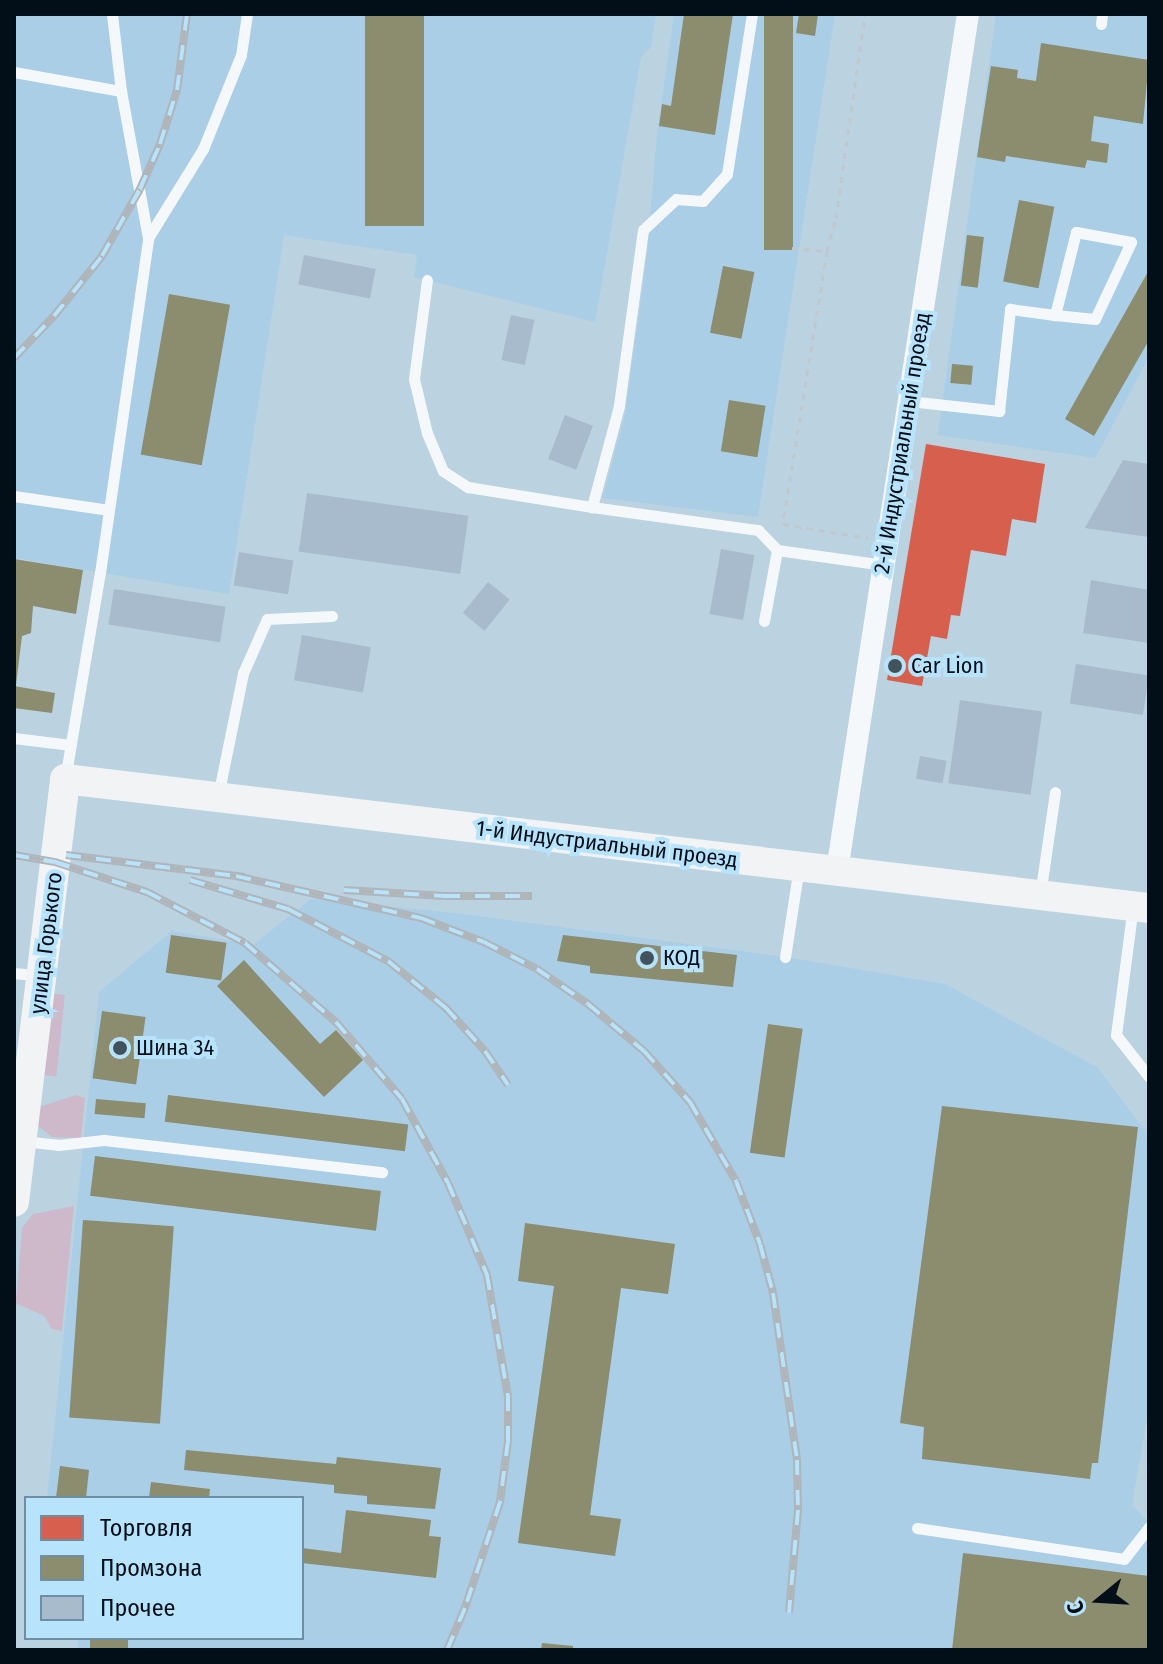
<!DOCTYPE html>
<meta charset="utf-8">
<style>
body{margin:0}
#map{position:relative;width:1163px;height:1664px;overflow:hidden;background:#bbd2e1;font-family:"Fira Sans Condensed",sans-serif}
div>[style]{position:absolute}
.built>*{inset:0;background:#a9cee6}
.green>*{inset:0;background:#cdb9ca;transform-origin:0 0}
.shops>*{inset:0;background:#d6604d}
.industry>*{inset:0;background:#8c8c6e;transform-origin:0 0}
.building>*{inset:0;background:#a8bbcd;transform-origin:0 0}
.path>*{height:3px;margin-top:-1.5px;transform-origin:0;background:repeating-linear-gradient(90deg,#c1c8cc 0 6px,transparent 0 12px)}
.lane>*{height:11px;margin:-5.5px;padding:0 5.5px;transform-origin:5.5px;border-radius:5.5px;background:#f5f8fa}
.street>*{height:22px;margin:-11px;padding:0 11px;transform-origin:11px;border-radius:11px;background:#f5f8fa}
.secondary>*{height:30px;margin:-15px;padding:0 15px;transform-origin:15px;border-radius:15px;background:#f1f3f5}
.rail>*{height:8px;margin-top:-4px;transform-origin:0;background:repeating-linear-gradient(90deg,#b8e3fd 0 15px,#afb5b9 0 30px);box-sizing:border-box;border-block:2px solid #afb5b9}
.dots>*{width:22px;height:22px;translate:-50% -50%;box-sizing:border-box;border:4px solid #b8e3fd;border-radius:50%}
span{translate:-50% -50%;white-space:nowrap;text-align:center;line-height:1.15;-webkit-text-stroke:8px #b8e3fd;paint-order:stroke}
.street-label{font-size:22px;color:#020f18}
.poi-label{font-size:22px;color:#020f18}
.left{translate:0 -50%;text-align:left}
.frame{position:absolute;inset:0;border:16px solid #020f18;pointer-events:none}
.legend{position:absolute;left:24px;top:1496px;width:280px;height:144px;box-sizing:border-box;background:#b8e3fd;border:2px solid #6f8ea1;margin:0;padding:10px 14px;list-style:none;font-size:24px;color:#020f18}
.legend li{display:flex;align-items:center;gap:16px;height:40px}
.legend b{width:40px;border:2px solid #6f8ea1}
.north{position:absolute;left:1059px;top:1560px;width:80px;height:80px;-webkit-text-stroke:6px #b8e3fd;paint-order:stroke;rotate:252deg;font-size:22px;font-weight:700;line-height:32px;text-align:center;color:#020f18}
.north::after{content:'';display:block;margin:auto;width:28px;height:36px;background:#020f18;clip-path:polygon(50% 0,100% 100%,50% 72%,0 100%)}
</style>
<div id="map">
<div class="built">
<i style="clip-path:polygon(14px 14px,656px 14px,651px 47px,641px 57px,595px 322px,414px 277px,417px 255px,284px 235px,229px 594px,14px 558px)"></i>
<i style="clip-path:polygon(674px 14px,835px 14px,758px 517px,603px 498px,625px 415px,647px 255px,657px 134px)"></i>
<i style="clip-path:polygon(996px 14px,1149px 14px,1149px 357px,1095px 458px,938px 435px)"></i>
<i style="clip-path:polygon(311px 899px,455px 913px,785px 957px,945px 984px,1098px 1068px,1149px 1136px,1149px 1407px,1132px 1505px,1149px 1523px,1149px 1650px,77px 1650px,79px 1638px,302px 1638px,302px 1498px,47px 1498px,99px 992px,172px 931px,253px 945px)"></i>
</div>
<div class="green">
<i style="left:46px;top:993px;width:19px;height:82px;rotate:6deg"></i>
<i style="clip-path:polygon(76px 1095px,85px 1098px,81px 1138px,52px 1137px,37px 1125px,39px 1107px)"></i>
<i style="clip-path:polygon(74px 1206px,62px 1331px,52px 1329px,44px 1316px,16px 1303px,22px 1228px,33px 1214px)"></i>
</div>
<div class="shops">
<i style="clip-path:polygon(926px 444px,1045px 464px,1036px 523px,1012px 519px,1006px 556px,971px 550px,960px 616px,951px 615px,947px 639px,931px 636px,922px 686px,887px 680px)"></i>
</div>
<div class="industry">
<i style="left:365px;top:14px;width:59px;height:212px"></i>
<i style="clip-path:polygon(684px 14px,733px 14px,715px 135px,659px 126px,662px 104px,671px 106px)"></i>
<i style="left:764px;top:14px;width:29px;height:236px"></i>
<i style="clip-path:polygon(799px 14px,818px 14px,815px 36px,796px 33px)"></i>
<i style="clip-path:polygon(1041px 43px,1149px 60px,1143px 124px,1094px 116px,1091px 141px,1109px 144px,1107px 163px,1087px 160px,1085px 168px,1006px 156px,1005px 162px,977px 157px,991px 66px,1018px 70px,1017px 78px,1036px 81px)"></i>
<i style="left:1019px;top:200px;width:36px;height:83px;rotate:11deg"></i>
<i style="left:967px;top:235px;width:17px;height:51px;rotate:7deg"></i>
<i style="left:723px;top:266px;width:32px;height:68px;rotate:11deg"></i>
<i style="clip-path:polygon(1149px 270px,1149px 340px,1094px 436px,1065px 419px)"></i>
<i style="left:169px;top:294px;width:62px;height:163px;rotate:10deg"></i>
<i style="left:952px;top:364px;width:21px;height:19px;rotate:5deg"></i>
<i style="left:729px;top:400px;width:37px;height:52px;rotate:9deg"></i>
<i style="clip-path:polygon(14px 559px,83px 570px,76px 614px,33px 606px,31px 633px,22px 636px,16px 685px)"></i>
<i style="clip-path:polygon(14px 686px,55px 693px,52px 713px,14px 708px)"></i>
<i style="left:171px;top:935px;width:56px;height:38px;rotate:8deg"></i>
<i style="clip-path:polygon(563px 935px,737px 955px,733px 987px,590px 973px,590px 966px,557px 961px)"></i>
<i style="clip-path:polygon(244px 960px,320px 1044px,336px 1030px,363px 1060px,324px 1097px,217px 986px)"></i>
<i style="left:102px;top:1011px;width:44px;height:68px;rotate:8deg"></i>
<i style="left:768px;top:1024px;width:35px;height:130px;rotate:8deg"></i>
<i style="left:168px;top:1095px;width:242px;height:27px;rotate:7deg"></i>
<i style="left:96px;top:1099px;width:50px;height:15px;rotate:5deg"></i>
<i style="clip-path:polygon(942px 1106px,1138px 1127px,1098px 1463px,1092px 1463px,1090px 1479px,922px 1459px,924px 1427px,900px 1423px)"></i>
<i style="left:95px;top:1156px;width:288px;height:40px;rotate:7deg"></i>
<i style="left:83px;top:1220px;width:91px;height:198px;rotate:4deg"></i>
<i style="clip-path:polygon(525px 1223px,675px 1244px,668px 1294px,621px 1288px,590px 1515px,621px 1519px,615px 1556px,518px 1543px,554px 1286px,518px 1281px)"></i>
<i style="clip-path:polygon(186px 1450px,336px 1464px,337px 1457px,441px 1468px,435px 1509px,367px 1504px,367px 1496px,334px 1493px,334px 1485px,184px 1470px)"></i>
<i style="clip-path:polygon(60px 1466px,89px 1470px,86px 1498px,56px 1498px)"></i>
<i style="clip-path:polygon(151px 1482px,210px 1489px,209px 1498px,149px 1498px)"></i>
<i style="clip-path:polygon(346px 1510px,431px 1520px,429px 1536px,441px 1537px,436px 1578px,302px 1563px,302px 1548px,341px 1553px)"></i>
<i style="clip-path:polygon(963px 1553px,1149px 1576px,1149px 1650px,952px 1650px)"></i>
<i style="left:90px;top:1638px;width:38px;height:12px"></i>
<i style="clip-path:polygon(542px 1643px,573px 1646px,573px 1650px,541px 1650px)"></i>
</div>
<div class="building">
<i style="left:304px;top:255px;width:73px;height:30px;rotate:11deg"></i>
<i style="left:511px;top:315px;width:24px;height:46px;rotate:12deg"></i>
<i style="left:565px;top:415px;width:30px;height:47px;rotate:21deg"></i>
<i style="clip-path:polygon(1123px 460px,1149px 464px,1149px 537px,1085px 528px)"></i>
<i style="left:307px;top:493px;width:163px;height:59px;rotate:8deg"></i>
<i style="left:721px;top:549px;width:34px;height:66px;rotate:10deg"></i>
<i style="left:239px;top:552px;width:55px;height:34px;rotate:9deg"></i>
<i style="clip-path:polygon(1091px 580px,1149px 590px,1149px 643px,1083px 633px)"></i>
<i style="left:488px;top:582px;width:28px;height:40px;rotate:39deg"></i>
<i style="left:114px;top:589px;width:113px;height:36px;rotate:9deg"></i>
<i style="left:302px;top:635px;width:70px;height:46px;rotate:10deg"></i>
<i style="left:1076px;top:664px;width:74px;height:40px;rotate:9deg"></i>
<i style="left:960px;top:700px;width:83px;height:84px;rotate:8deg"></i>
<i style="left:920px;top:756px;width:27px;height:23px;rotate:10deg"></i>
</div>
<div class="path">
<i style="left:792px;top:248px;width:35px;rotate:5deg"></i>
<i style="left:827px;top:251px;width:277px;rotate:99.2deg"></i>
<i style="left:783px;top:524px;width:86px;rotate:9.4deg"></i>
<i style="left:827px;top:251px;width:34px;rotate:-75deg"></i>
<i style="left:836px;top:218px;width:206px;rotate:-81.9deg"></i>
</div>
<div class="lane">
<i style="left:752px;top:14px;width:162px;rotate:98.9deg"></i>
<i style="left:727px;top:174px;width:36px;rotate:132deg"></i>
<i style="left:703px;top:201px;width:27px;rotate:-176deg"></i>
<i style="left:676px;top:199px;width:45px;rotate:136.8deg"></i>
<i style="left:643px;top:230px;width:178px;rotate:97.8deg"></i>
<i style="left:619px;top:406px;width:105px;rotate:105deg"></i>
<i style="left:592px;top:507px;width:168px;rotate:7.9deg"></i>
<i style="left:758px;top:530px;width:28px;rotate:46deg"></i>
<i style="left:1101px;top:24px;width:10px;rotate:-84deg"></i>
<i style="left:14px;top:72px;width:109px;rotate:10.1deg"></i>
<i style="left:148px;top:238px;width:105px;rotate:-58.3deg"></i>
<i style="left:203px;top:149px;width:101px;rotate:-68deg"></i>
<i style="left:241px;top:55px;width:41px;rotate:-81.7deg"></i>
<i style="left:427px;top:280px;width:100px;rotate:97.5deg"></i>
<i style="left:414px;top:379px;width:56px;rotate:76.5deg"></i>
<i style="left:427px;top:433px;width:41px;rotate:67.2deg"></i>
<i style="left:443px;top:471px;width:30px;rotate:33deg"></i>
<i style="left:468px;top:487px;width:126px;rotate:9.2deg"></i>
<i style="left:909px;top:401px;width:91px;rotate:6.3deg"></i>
<i style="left:999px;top:411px;width:103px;rotate:-83.8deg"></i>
<i style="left:1010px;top:309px;width:45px;rotate:7.6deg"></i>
<i style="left:1055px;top:315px;width:40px;rotate:5.7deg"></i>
<i style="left:1095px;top:319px;width:85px;rotate:-64.9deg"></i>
<i style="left:1131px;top:242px;width:56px;rotate:-169.7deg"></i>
<i style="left:1076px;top:232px;width:86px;rotate:104.2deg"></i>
<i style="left:14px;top:496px;width:96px;rotate:8.4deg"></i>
<i style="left:764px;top:621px;width:72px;rotate:-79.6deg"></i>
<i style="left:777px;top:550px;width:108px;rotate:8deg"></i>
<i style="left:14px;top:738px;width:57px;rotate:7deg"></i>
<i style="left:65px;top:779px;width:209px;rotate:-80.4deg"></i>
<i style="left:100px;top:573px;width:338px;rotate:-81.8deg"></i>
<i style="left:148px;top:238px;width:149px;rotate:-100.4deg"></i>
<i style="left:121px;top:91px;width:78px;rotate:-96.7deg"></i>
<i style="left:218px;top:796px;width:126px;rotate:-78.5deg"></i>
<i style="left:243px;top:673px;width:59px;rotate:-66deg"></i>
<i style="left:267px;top:619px;width:65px;rotate:-2.6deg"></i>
<i style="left:1040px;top:895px;width:104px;rotate:-81.7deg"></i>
<i style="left:1133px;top:906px;width:130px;rotate:97.5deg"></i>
<i style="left:1116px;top:1035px;width:53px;rotate:51.8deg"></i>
<i style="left:785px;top:957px;width:91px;rotate:-81.2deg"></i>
<i style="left:14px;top:973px;width:27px;rotate:6deg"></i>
<i style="left:22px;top:1141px;width:36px;rotate:6deg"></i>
<i style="left:58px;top:1145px;width:46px;rotate:-6.2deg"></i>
<i style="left:104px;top:1140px;width:280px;rotate:6.6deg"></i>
<i style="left:917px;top:1528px;width:209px;rotate:8.5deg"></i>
<i style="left:1124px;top:1559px;width:41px;rotate:-52deg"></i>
</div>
<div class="street">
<i style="left:837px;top:871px;width:867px;rotate:-81.31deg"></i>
</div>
<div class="secondary">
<i style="left:14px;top:1202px;width:426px;rotate:-83.1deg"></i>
<i style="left:65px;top:779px;width:1092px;rotate:6.79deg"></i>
</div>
<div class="rail">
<i style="left:14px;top:358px;width:58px;rotate:-46.4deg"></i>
<i style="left:54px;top:316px;width:77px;rotate:-51.3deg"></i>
<i style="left:102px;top:256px;width:77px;rotate:-60.4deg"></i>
<i style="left:140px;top:189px;width:49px;rotate:-66deg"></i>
<i style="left:160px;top:144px;width:57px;rotate:-72.5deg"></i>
<i style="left:177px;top:90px;width:77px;rotate:-82.5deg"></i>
<i style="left:14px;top:855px;width:42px;rotate:9.7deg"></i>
<i style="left:55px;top:862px;width:97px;rotate:18.1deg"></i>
<i style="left:147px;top:892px;width:110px;rotate:27.5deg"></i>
<i style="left:245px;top:943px;width:121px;rotate:41deg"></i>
<i style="left:336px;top:1022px;width:101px;rotate:49.4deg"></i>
<i style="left:402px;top:1099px;width:96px;rotate:61.3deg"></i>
<i style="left:448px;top:1183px;width:100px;rotate:67deg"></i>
<i style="left:487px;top:1275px;width:123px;rotate:80.2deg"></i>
<i style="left:508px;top:1396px;width:45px;rotate:90deg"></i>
<i style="left:508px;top:1441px;width:62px;rotate:97.5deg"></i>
<i style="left:500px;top:1502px;width:112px;rotate:108.3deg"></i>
<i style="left:465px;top:1608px;width:46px;rotate:113.2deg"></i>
<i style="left:66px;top:855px;width:180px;rotate:7deg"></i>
<i style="left:236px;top:876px;width:190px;rotate:12.8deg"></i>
<i style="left:421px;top:918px;width:67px;rotate:20.9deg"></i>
<i style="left:484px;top:942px;width:59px;rotate:27deg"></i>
<i style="left:537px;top:969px;width:62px;rotate:34.5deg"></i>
<i style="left:588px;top:1004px;width:73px;rotate:40deg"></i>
<i style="left:644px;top:1051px;width:69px;rotate:48deg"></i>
<i style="left:690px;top:1102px;width:91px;rotate:59.8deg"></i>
<i style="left:736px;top:1181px;width:67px;rotate:69.1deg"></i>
<i style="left:760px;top:1244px;width:51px;rotate:75.1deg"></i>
<i style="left:773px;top:1293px;width:169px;rotate:81.8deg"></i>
<i style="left:797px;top:1460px;width:50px;rotate:88.9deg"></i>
<i style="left:798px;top:1510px;width:103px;rotate:95deg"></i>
<i style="left:190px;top:880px;width:102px;rotate:16.5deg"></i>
<i style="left:288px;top:909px;width:113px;rotate:27.5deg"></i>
<i style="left:388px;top:961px;width:75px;rotate:39deg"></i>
<i style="left:446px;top:1008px;width:58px;rotate:47.8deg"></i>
<i style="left:485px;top:1051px;width:41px;rotate:55.9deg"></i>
<i style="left:344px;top:890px;width:101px;rotate:3.4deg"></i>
<i style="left:445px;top:896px;width:87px"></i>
</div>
<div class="dots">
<i style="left:895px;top:666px;background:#43535e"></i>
<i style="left:647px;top:958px;background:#43535e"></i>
<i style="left:120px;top:1048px;background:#43535e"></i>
</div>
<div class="street-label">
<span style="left:902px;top:443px;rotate:-81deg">2-й Индустриальный проезд</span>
<span style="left:607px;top:844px;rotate:7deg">1-й Индустриальный проезд</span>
<span style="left:46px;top:943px;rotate:-83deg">улица Горького</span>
</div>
<div class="poi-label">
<span class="left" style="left:911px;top:666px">Car Lion</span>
<span class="left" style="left:663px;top:958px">КОД</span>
<span class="left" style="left:136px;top:1048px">Шина 34</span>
</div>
<div class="frame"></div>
<ul class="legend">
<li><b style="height:22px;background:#d6604d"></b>Торговля</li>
<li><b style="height:22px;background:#8c8c6e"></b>Промзона</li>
<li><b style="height:22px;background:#a8bbcd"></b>Прочее</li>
</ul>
<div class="north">С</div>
</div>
